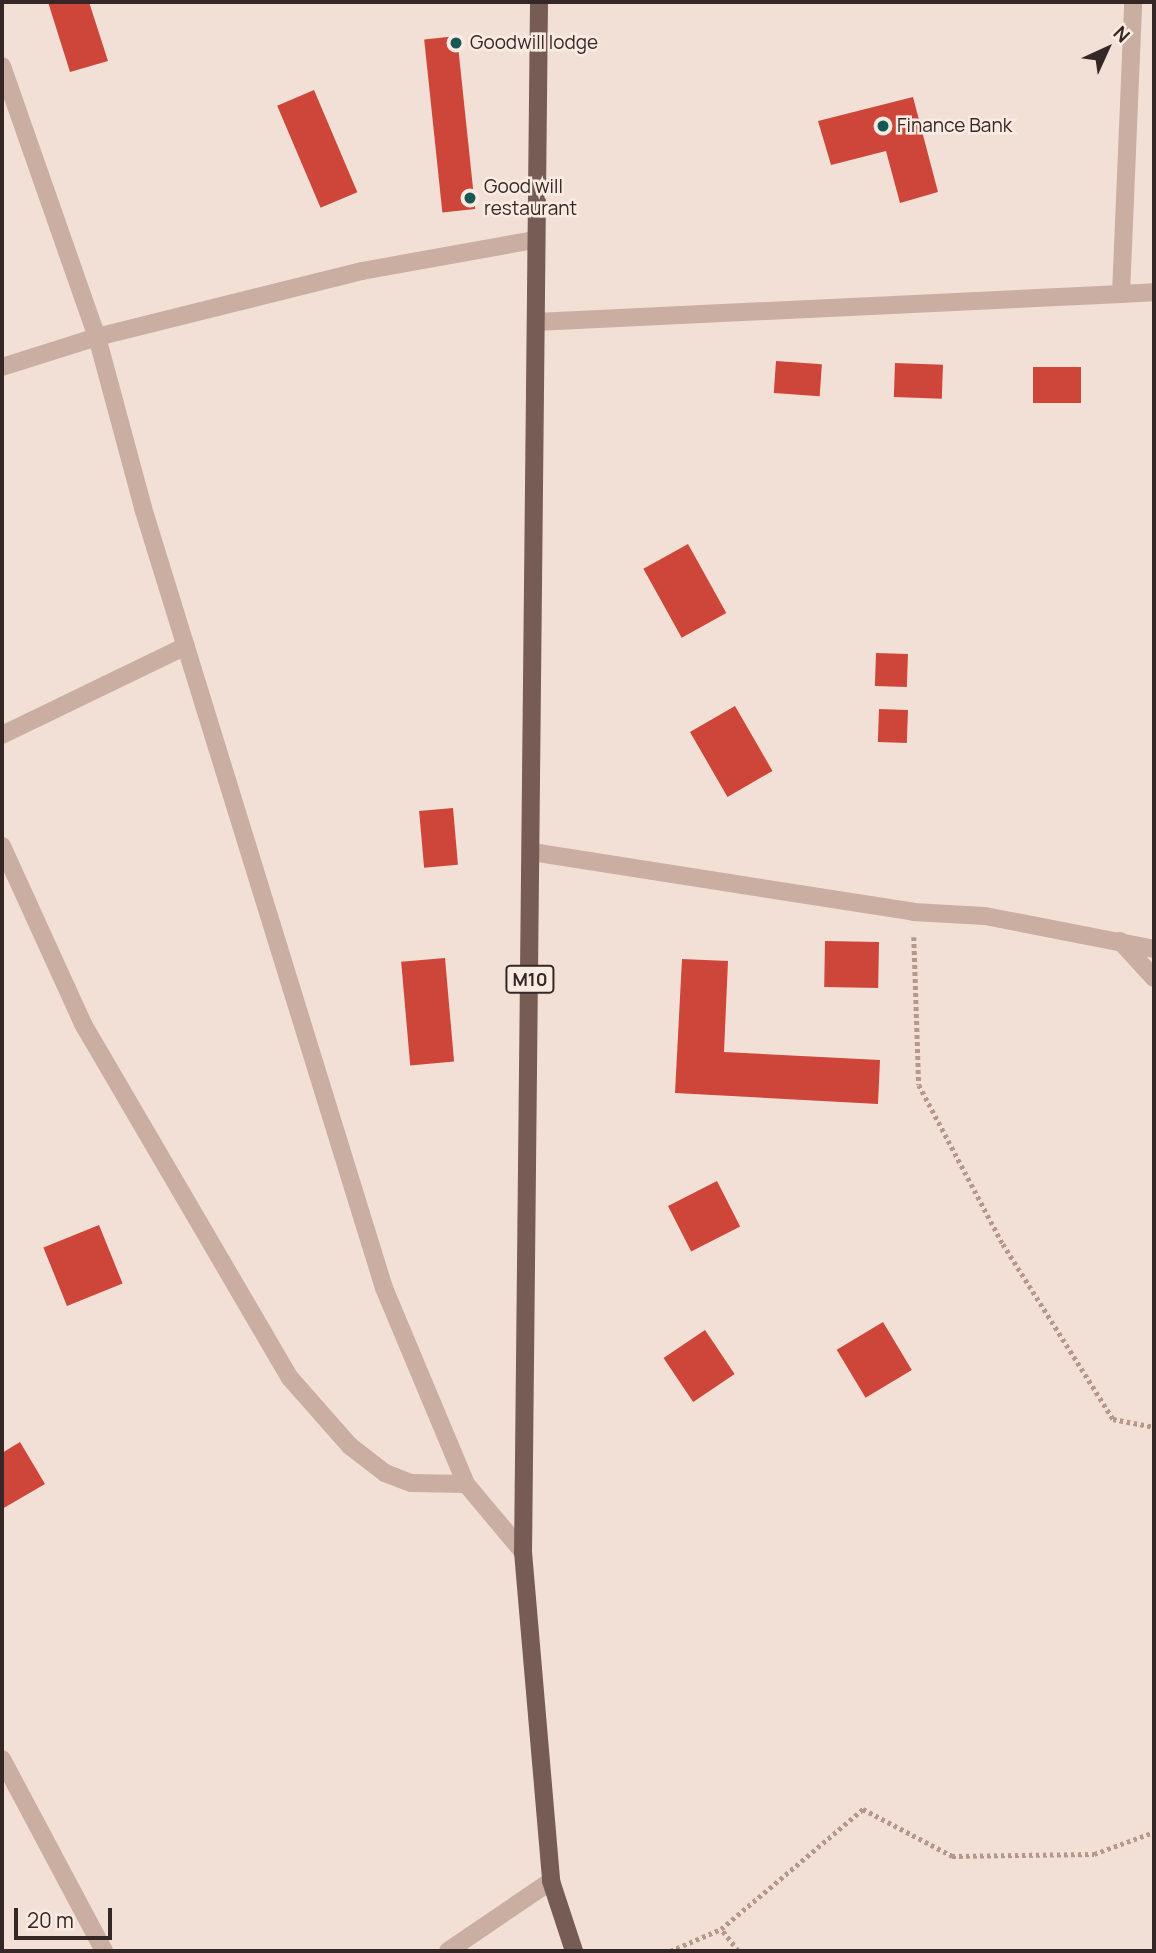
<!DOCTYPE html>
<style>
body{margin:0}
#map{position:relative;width:1156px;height:1953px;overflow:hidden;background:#f2e0d6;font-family:Manrope,sans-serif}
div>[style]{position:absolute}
.building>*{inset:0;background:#cd4639;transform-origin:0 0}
.path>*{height:4.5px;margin-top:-2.25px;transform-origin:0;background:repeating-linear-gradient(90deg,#b6978c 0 3.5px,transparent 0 7px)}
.minor>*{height:18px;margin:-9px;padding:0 9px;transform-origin:9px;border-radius:9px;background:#caaea2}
.primary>*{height:18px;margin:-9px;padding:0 9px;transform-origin:9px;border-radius:9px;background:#775b55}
.dots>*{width:19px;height:19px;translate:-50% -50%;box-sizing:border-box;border:4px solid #faebe2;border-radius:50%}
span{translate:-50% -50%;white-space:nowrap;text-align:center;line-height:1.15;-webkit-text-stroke:5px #faebe2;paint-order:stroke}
.shield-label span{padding:2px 5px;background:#faebe2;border:2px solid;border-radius:5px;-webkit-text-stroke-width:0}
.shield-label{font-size:18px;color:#342725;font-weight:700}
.poi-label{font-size:19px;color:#342725}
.left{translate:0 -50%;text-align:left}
.frame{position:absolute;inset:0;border:4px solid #342725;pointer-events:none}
.north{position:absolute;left:1072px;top:14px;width:70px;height:70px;-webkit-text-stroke:5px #faebe2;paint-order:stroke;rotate:45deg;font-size:19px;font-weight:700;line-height:28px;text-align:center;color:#342725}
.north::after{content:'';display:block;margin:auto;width:24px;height:32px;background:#342725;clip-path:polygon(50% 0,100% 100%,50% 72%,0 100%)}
.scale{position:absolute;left:14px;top:1908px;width:98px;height:32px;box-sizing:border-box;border:4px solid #342725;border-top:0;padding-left:9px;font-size:21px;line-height:24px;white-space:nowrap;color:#342725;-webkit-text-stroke:5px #faebe2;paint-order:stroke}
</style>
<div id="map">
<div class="building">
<i style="clip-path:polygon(48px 2px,89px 2px,108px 61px,70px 72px)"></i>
<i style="left:457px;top:36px;width:174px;height:33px;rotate:84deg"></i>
<i style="left:314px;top:90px;width:111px;height:40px;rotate:67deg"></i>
<i style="clip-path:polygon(913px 97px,938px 192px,900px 203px,886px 151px,831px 165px,818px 121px)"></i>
<i style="left:776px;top:361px;width:46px;height:32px;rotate:4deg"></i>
<i style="left:895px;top:363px;width:48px;height:34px;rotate:2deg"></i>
<i style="left:1081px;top:367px;width:36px;height:48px;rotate:90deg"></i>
<i style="left:688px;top:544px;width:79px;height:51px;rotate:61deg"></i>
<i style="left:876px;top:653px;width:32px;height:33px;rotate:2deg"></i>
<i style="left:735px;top:706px;width:75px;height:52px;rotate:60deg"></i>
<i style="left:879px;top:709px;width:29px;height:33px;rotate:2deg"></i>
<i style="left:453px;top:808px;width:57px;height:34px;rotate:85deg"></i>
<i style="left:825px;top:941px;width:54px;height:46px;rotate:1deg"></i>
<i style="left:445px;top:958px;width:104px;height:44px;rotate:85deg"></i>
<i style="clip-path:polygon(682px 959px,728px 961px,724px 1052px,880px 1060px,878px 1104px,675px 1093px)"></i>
<i style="left:717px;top:1181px;width:51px;height:55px;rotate:63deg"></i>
<i style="left:99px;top:1225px;width:63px;height:60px;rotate:68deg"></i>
<i style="left:883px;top:1322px;width:56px;height:54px;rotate:59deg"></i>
<i style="left:705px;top:1330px;width:53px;height:50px;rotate:56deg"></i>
<i style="clip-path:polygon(20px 1442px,45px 1484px,2px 1509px,2px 1453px)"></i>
</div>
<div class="path">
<i style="left:914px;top:937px;width:148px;rotate:88.1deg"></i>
<i style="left:919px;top:1085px;width:180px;rotate:62.2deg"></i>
<i style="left:1003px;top:1244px;width:207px;rotate:57.8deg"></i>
<i style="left:1113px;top:1419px;width:42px;rotate:11deg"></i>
<i style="left:670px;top:1951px;width:56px;rotate:-23.3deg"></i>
<i style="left:738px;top:1951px;width:28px;rotate:-128deg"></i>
<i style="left:721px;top:1929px;width:186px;rotate:-40.2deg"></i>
<i style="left:863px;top:1809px;width:101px;rotate:27.8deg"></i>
<i style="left:952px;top:1856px;width:142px;rotate:-0.8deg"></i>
<i style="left:1094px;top:1854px;width:64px;rotate:-20.1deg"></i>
</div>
<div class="minor">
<i style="left:2px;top:66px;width:287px;rotate:70.7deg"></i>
<i style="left:97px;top:337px;width:177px;rotate:74.9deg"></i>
<i style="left:143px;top:508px;width:816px;rotate:72.83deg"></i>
<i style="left:384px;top:1288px;width:212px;rotate:67.3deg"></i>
<i style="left:466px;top:1484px;width:89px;rotate:50deg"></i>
<i style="left:1121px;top:294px;width:33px;rotate:-3deg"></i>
<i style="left:536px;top:322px;width:586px;rotate:-2.74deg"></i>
<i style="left:1121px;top:294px;width:292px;rotate:-87.6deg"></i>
<i style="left:2px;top:367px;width:100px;rotate:-17.5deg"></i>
<i style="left:97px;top:337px;width:273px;rotate:-14deg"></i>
<i style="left:362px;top:271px;width:175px;rotate:-10.2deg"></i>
<i style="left:2px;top:735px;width:204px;rotate:-25.8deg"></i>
<i style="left:2px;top:846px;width:196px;rotate:65.5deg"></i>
<i style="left:83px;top:1024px;width:410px;rotate:59.7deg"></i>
<i style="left:290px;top:1378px;width:91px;rotate:48.6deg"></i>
<i style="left:350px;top:1446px;width:44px;rotate:37.6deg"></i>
<i style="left:385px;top:1473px;width:28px;rotate:21deg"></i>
<i style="left:411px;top:1483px;width:55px;rotate:1deg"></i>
<i style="left:532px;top:852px;width:386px;rotate:8.9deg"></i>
<i style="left:913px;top:912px;width:72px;rotate:3.2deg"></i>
<i style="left:985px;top:916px;width:172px;rotate:11deg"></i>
<i style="left:1120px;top:941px;width:50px;rotate:47.4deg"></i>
<i style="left:2px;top:1759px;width:217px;rotate:62deg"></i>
<i style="left:448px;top:1951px;width:125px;rotate:-34.2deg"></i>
</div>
<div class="primary">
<i style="left:539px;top:2px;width:1550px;rotate:90.59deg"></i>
<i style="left:523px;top:1552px;width:330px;rotate:85.1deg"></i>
<i style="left:551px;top:1881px;width:74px;rotate:71.8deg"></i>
</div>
<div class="dots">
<i style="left:456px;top:43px;background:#185752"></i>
<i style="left:883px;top:126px;background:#185752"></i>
<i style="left:470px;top:198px;background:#185752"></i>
</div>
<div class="shield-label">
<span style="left:530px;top:979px">M10</span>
</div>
<div class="poi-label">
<span class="left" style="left:470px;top:43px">Goodwill lodge</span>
<span class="left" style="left:897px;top:126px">Finance Bank</span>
<span class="left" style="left:484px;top:198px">Good will<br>restaurant</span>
</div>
<div class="frame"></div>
<div class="north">N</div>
<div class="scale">20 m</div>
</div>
